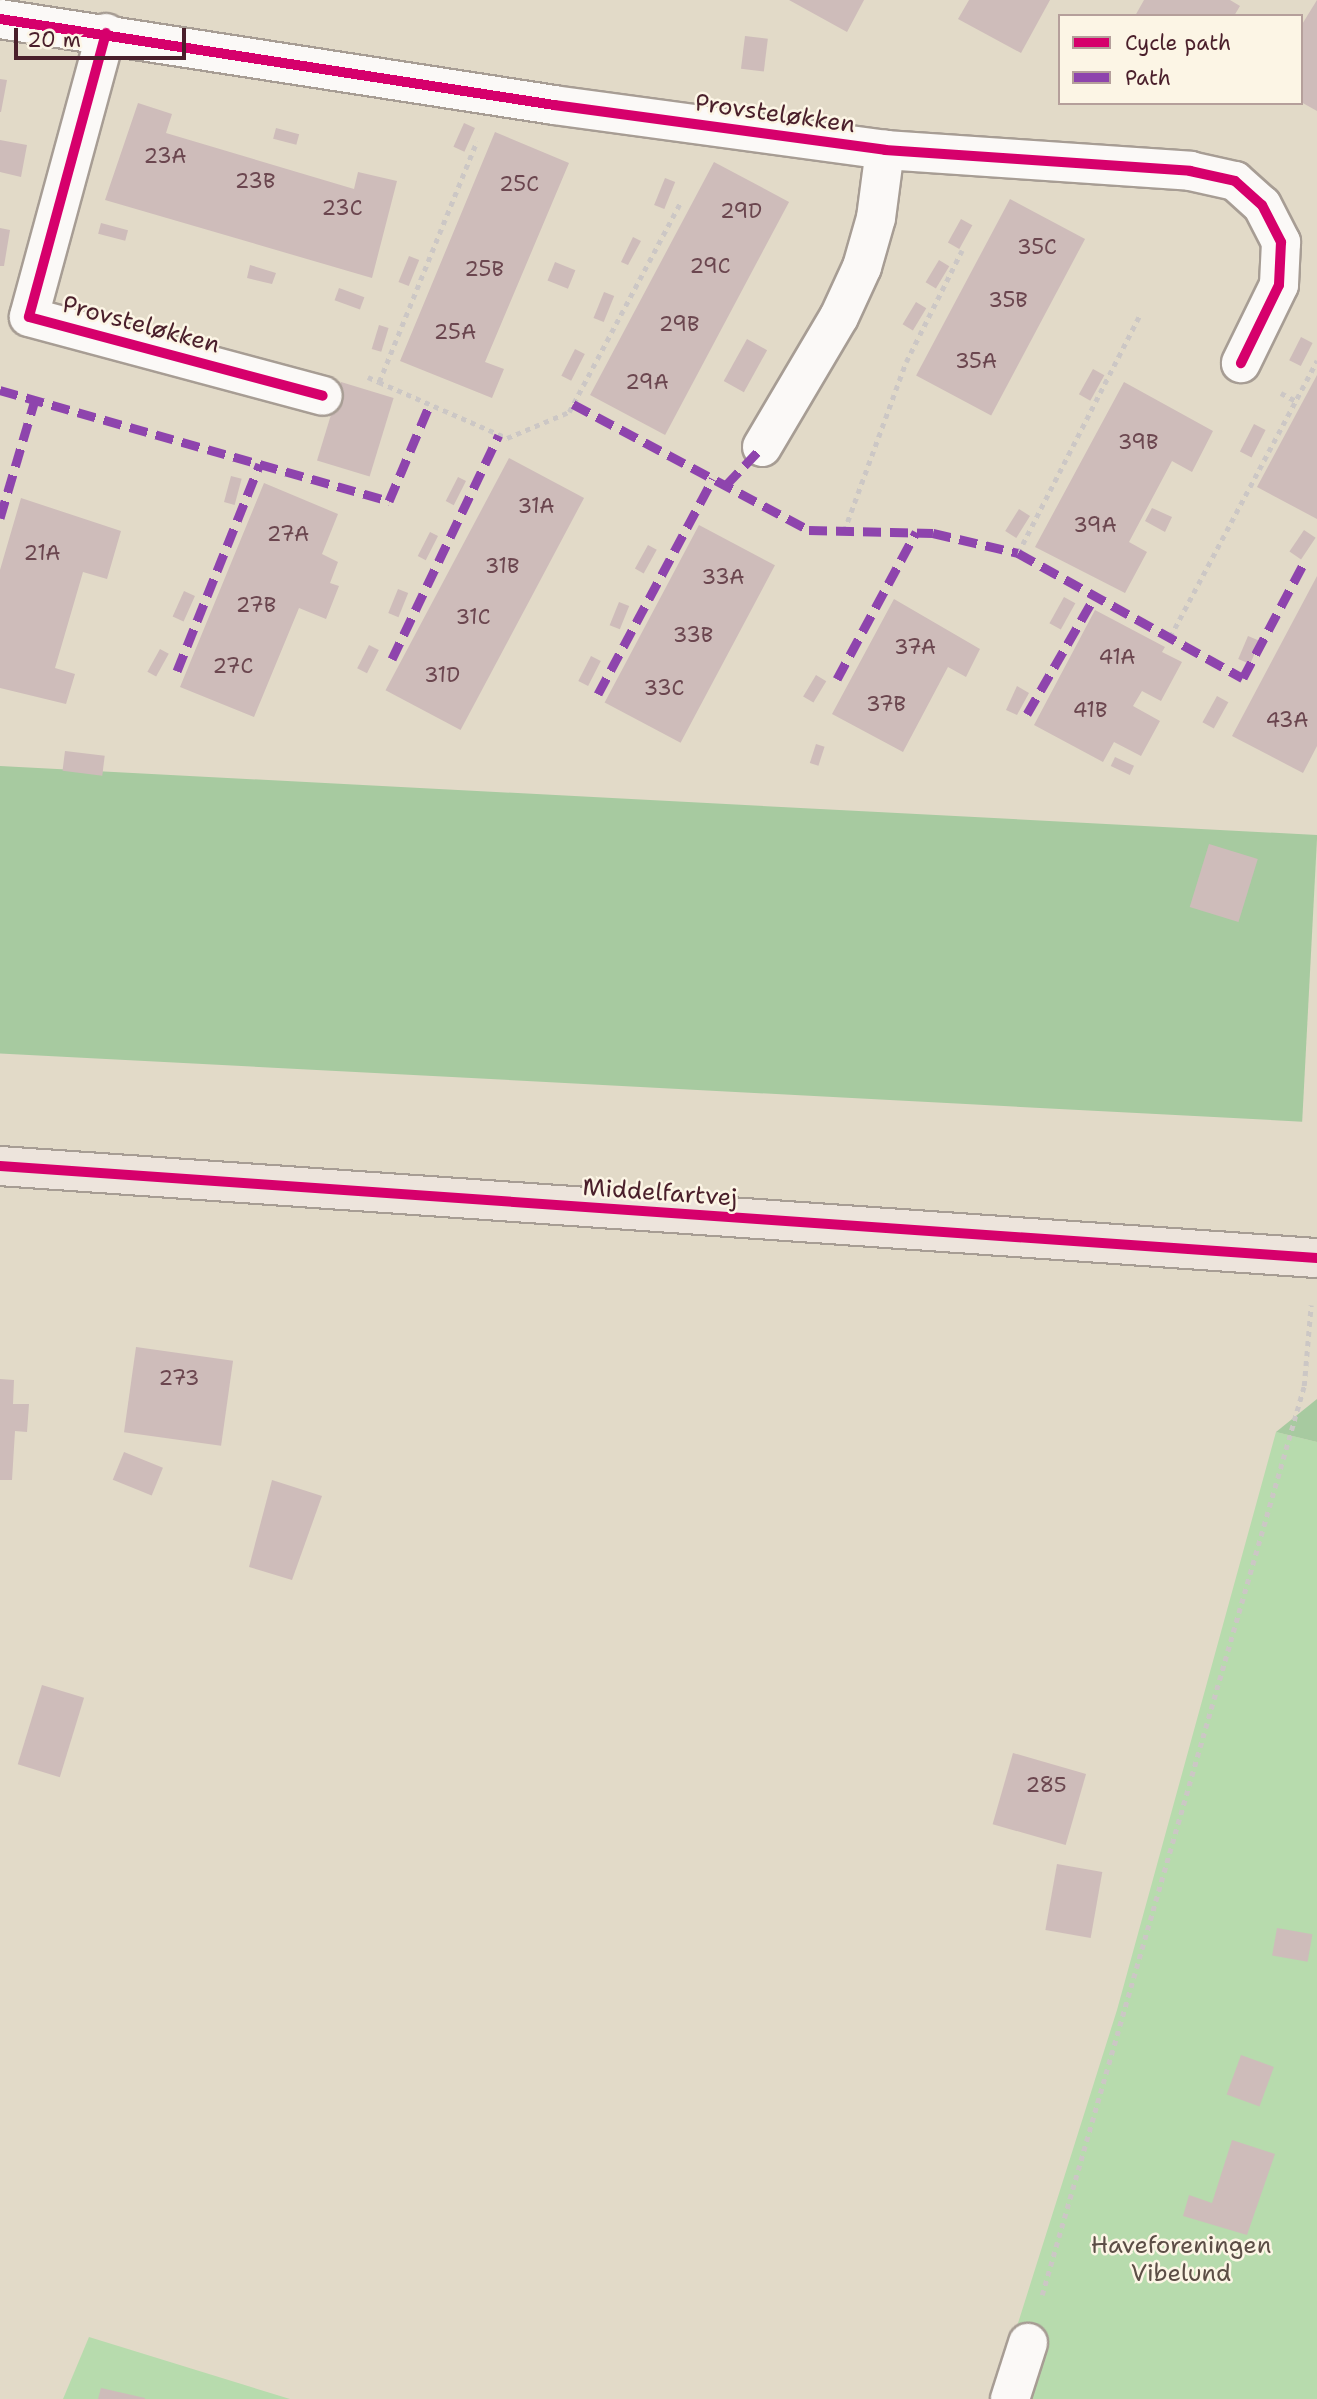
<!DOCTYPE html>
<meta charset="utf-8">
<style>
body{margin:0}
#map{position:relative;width:1317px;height:2399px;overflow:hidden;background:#e2dac8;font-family:"Shantell Sans",sans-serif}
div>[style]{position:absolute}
.green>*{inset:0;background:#b7dbad}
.forest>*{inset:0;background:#a7caa0;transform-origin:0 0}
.building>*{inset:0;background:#cebcba;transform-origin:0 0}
.path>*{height:4.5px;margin-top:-2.25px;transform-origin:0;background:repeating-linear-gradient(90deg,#ccc7c5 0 5px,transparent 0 10px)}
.roads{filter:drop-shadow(2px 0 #a79d94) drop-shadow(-2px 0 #a79d94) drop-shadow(0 2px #a79d94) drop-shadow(0 -2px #a79d94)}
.minor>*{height:38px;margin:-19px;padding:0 19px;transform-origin:19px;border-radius:19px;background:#fbf9f7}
.major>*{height:38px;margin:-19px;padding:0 19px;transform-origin:19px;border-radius:19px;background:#ede4dc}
.quiet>*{height:9px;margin-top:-4.5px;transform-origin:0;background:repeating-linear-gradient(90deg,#8e44ad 0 18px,transparent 0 27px)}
.cycleway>*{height:10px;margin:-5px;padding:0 5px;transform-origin:5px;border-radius:5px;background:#d6006c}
span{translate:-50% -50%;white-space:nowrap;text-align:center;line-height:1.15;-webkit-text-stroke:5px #fcf5e5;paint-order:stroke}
.number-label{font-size:21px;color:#6b464f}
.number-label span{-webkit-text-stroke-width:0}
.street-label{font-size:24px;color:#4a1f2b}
.park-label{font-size:24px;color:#5c4e46}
.legend{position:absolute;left:1058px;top:14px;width:245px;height:91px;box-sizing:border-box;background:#fcf5e5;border:2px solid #b59f9b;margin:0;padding:9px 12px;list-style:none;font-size:21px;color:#4a1f2b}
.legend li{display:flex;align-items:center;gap:14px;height:35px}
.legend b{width:35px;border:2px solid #b59f9b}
.scale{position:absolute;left:14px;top:28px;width:172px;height:32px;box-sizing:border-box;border:4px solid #4a1f2b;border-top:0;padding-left:9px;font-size:21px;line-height:24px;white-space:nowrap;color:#4a1f2b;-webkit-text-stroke:5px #fcf5e5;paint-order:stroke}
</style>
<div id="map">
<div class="green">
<i style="clip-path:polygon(1276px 1432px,1317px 1442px,1317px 2399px,994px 2399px,1117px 2010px)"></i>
<i style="clip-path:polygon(89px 2337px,290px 2399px,63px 2399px)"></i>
</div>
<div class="forest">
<i style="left:0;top:766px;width:1319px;height:287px;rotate:3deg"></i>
<i style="clip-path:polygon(1317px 1399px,1317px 1442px,1276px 1432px)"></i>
</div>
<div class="building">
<i style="clip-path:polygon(789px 0,864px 0,847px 32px)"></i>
<i style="clip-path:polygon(969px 0,1050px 0,1021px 53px,958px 19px)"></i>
<i style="clip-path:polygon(1144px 0,1230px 0,1240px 6px,1234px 16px,1135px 16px)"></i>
<i style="clip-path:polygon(1317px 0,1317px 111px,1301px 102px,1301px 26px)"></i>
<i style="left:745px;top:36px;width:23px;height:33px;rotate:7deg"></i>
<i style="clip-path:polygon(0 79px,7px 80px,1px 112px,0 112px)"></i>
<i style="clip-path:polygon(138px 103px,172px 114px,166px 133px,354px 189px,358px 172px,397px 181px,372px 278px,105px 200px)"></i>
<i style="left:464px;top:123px;width:12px;height:26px;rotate:24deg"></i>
<i style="left:276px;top:128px;width:24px;height:11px;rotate:15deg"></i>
<i style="clip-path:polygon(495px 132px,569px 163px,485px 362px,504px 369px,492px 398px,400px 361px)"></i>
<i style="clip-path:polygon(0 140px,27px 145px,21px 177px,0 172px)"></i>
<i style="left:714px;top:162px;width:85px;height:264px;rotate:28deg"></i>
<i style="left:665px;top:178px;width:11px;height:29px;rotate:22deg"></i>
<i style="left:1010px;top:199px;width:85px;height:200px;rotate:28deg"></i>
<i style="left:961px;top:219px;width:13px;height:27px;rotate:29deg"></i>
<i style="left:101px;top:223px;width:28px;height:11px;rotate:15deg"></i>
<i style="clip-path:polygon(0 228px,10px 230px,4px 266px,0 266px)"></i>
<i style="clip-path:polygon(633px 237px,641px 241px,628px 265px,621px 262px)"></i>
<i style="left:409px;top:256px;width:11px;height:28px;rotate:22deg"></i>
<i style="left:939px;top:260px;width:12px;height:26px;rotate:31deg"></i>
<i style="left:555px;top:262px;width:22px;height:20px;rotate:22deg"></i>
<i style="clip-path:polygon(250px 265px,276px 273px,272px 284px,247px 278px)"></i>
<i style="left:339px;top:288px;width:27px;height:13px;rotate:20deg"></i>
<i style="left:604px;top:292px;width:11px;height:28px;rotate:22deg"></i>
<i style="left:916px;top:302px;width:12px;height:26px;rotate:31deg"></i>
<i style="left:379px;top:325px;width:10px;height:25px;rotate:17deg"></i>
<i style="left:1301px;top:337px;width:13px;height:26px;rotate:27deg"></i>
<i style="left:747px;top:339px;width:23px;height:48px;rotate:29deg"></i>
<i style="left:575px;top:349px;width:11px;height:30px;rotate:27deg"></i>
<i style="left:1093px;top:369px;width:13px;height:29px;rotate:29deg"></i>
<i style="clip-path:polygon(1317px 375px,1317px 519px,1257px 487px)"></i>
<i style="left:341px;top:382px;width:55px;height:82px;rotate:17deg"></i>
<i style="clip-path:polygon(1124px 382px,1213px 431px,1192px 472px,1172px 461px,1129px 542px,1147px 552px,1125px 593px,1035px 547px)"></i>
<i style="left:1254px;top:424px;width:13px;height:31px;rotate:27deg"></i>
<i style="left:509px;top:458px;width:85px;height:263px;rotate:28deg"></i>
<i style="left:231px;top:476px;width:11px;height:27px;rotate:15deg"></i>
<i style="left:458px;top:477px;width:9px;height:27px;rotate:27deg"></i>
<i style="clip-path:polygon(264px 483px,338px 514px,322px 554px,338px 562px,330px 583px,339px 586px,326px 619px,299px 608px,254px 717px,180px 687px)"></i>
<i style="clip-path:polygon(21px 498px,121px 531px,107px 579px,83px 572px,55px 668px,75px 674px,66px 704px,0 688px,0 570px)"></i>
<i style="clip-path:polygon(1152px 508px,1172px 517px,1165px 532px,1145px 521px)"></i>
<i style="left:1019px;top:509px;width:13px;height:26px;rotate:32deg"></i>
<i style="left:699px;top:525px;width:86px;height:201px;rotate:28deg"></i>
<i style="left:1304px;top:530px;width:14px;height:26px;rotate:34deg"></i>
<i style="left:430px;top:532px;width:9px;height:27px;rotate:27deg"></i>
<i style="left:648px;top:545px;width:10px;height:27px;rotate:29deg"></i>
<i style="clip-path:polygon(1317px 576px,1317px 746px,1303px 773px,1232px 736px)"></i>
<i style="left:398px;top:589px;width:11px;height:26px;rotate:22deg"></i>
<i style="left:184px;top:591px;width:12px;height:28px;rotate:24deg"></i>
<i style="left:1064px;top:597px;width:13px;height:30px;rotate:29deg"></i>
<i style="clip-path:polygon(894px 599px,980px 649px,966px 677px,948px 667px,903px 752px,832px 714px)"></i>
<i style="left:619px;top:602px;width:11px;height:25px;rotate:22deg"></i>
<i style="clip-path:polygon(1095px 610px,1165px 647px,1162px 652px,1182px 662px,1161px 701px,1142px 691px,1133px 706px,1160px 721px,1141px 756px,1114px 742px,1103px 762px,1034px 725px)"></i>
<i style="left:1248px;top:636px;width:13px;height:25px;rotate:23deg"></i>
<i style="left:369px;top:645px;width:11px;height:26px;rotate:27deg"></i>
<i style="left:160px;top:649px;width:10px;height:26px;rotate:29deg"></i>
<i style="left:591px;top:656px;width:11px;height:28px;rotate:27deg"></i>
<i style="left:816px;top:675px;width:12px;height:25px;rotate:31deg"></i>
<i style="clip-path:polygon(1017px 686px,1029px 693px,1017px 715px,1006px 710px)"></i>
<i style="left:1217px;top:696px;width:13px;height:30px;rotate:29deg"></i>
<i style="left:816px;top:744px;width:9px;height:20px;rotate:18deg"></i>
<i style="left:65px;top:751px;width:40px;height:20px;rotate:7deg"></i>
<i style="left:1115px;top:757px;width:21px;height:10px;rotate:25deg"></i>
<i style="left:1209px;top:844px;width:51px;height:66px;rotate:17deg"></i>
<i style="left:136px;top:1347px;width:98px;height:86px;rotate:8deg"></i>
<i style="clip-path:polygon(0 1379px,14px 1380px,13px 1404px,29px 1404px,27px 1432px,15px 1431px,12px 1480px,0 1480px)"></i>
<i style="left:124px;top:1452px;width:42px;height:30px;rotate:22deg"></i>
<i style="clip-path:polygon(272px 1480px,322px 1496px,292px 1580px,249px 1567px)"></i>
<i style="left:42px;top:1685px;width:44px;height:83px;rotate:17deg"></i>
<i style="left:1013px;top:1753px;width:76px;height:74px;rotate:16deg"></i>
<i style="left:1057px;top:1864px;width:46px;height:67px;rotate:10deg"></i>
<i style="left:1277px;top:1928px;width:36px;height:28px;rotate:10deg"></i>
<i style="left:1241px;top:2055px;width:35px;height:42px;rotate:20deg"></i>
<i style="clip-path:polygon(1232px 2140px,1275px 2154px,1247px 2235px,1183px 2216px,1189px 2195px,1212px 2203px)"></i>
<i style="clip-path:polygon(101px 2388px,145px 2398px,145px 2399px,98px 2399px)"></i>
</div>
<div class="path">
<i style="left:368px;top:377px;width:12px;rotate:24deg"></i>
<i style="left:379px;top:382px;width:260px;rotate:-67.9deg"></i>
<i style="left:379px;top:382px;width:140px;rotate:23.6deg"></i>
<i style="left:507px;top:438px;width:67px;rotate:-22.8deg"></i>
<i style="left:569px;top:412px;width:239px;rotate:-62deg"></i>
<i style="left:1281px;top:393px;width:17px;rotate:28deg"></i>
<i style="left:844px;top:531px;width:180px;rotate:-69.9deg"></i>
<i style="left:906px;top:362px;width:125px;rotate:-63.4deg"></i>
<i style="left:1018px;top:553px;width:267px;rotate:-62.9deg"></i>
<i style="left:1170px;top:637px;width:313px;rotate:-62deg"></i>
<i style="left:1042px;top:2295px;width:946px;rotate:-73.92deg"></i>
<i style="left:1304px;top:1386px;width:81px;rotate:-85.1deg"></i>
</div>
<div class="roads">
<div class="minor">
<i style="left:0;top:19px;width:561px;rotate:8.82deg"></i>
<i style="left:554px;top:105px;width:334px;rotate:7.7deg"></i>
<i style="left:885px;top:150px;width:306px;rotate:3.9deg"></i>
<i style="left:1190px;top:171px;width:46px;rotate:12.5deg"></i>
<i style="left:1235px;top:181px;width:36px;rotate:42deg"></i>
<i style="left:1262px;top:205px;width:42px;rotate:62.8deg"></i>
<i style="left:1281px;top:242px;width:43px;rotate:92.7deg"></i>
<i style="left:1279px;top:285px;width:87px;rotate:116deg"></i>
<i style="left:106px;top:33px;width:294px;rotate:105.2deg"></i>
<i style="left:29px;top:317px;width:304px;rotate:15deg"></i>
<i style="left:762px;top:447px;width:151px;rotate:-59.4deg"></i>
<i style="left:839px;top:317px;width:55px;rotate:-65.3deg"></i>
<i style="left:862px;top:267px;width:51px;rotate:-74.1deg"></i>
<i style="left:876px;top:218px;width:69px;rotate:-82.5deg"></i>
<i style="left:1010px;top:2399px;width:59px;rotate:-72.2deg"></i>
</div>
<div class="major">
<i style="left:0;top:1166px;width:1320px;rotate:4deg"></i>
</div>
</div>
<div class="quiet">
<i style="left:0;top:390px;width:405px;rotate:15.9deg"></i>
<i style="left:389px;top:501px;width:105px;rotate:-67.1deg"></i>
<i style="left:573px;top:404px;width:268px;rotate:28.1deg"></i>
<i style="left:809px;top:530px;width:124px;rotate:1.4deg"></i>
<i style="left:933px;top:533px;width:87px;rotate:13.2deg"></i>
<i style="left:1018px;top:553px;width:257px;rotate:29.1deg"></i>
<i style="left:1243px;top:678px;width:130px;rotate:-62.1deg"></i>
<i style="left:726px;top:485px;width:52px;rotate:-46.5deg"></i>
<i style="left:0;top:518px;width:123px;rotate:-73.5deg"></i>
<i style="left:392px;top:659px;width:248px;rotate:-64.5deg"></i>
<i style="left:177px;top:671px;width:223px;rotate:-68.2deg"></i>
<i style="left:837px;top:679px;width:167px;rotate:-61.7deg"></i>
<i style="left:598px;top:694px;width:244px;rotate:-61.9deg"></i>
<i style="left:1027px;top:714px;width:136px;rotate:-60deg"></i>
</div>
<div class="cycleway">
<i style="left:0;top:19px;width:561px;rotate:8.82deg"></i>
<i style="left:554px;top:105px;width:334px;rotate:7.7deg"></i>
<i style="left:885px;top:150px;width:306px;rotate:3.9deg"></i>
<i style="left:1190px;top:171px;width:46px;rotate:12.5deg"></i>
<i style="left:1235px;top:181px;width:36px;rotate:42deg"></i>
<i style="left:1262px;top:205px;width:42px;rotate:62.8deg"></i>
<i style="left:1281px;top:242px;width:43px;rotate:92.7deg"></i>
<i style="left:1279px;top:285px;width:87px;rotate:116deg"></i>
<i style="left:106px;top:33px;width:294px;rotate:105.2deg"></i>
<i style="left:29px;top:317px;width:304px;rotate:15deg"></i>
<i style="left:0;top:1166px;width:1320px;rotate:4deg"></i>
</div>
<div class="number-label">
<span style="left:165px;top:156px">23A</span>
<span style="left:255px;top:181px">23B</span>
<span style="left:519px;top:184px">25C</span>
<span style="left:342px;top:208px">23C</span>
<span style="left:741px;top:211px">29D</span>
<span style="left:1037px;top:247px">35C</span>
<span style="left:710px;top:266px">29C</span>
<span style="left:484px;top:269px">25B</span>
<span style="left:1008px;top:300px">35B</span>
<span style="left:679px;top:324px">29B</span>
<span style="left:455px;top:332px">25A</span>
<span style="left:976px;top:361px">35A</span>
<span style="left:647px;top:382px">29A</span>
<span style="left:1138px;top:442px">39B</span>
<span style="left:536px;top:506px">31A</span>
<span style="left:1095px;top:525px">39A</span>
<span style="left:288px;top:534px">27A</span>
<span style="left:42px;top:553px">21A</span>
<span style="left:502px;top:566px">31B</span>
<span style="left:723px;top:577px">33A</span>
<span style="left:256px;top:605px">27B</span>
<span style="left:473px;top:617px">31C</span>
<span style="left:693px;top:635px">33B</span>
<span style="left:915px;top:647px">37A</span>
<span style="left:1117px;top:657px">41A</span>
<span style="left:233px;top:666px">27C</span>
<span style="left:442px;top:675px">31D</span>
<span style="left:664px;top:688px">33C</span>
<span style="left:886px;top:704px">37B</span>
<span style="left:1090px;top:710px">41B</span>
<span style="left:1287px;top:720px">43A</span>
<span style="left:179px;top:1378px">273</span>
<span style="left:1046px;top:1785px">285</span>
</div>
<div class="street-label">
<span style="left:775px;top:114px;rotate:8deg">Provsteløkken</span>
<span style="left:141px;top:325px;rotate:15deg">Provsteløkken</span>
<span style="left:660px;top:1193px;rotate:4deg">Middelfartvej</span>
</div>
<div class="park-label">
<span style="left:1181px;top:2260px">Haveforeningen<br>Vibelund</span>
</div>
<ul class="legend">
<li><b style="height:9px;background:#d6006c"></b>Cycle path</li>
<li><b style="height:9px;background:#8e44ad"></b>Path</li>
</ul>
<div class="scale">20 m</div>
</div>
